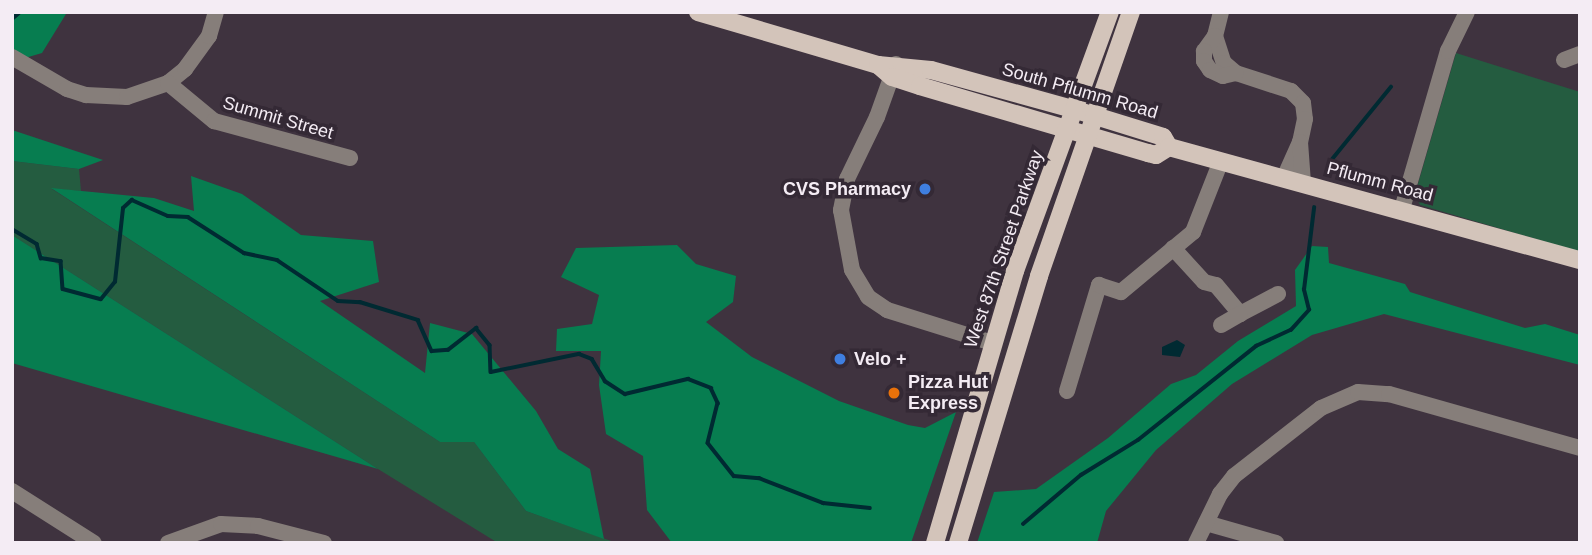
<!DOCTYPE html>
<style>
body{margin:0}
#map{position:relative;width:1592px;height:555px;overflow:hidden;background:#3f333f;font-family:Helvetica,sans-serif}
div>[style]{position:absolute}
.green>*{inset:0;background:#245c40}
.forest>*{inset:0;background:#077d50}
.water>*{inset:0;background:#002a32}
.stream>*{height:3.5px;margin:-1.75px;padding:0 1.75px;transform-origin:1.75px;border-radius:1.75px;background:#002a32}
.minor>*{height:16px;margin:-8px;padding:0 8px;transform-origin:8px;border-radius:8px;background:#867e7a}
.major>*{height:18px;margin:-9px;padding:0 9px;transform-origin:9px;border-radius:9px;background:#d3c4ba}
.dots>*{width:19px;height:19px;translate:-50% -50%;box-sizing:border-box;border:4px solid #342935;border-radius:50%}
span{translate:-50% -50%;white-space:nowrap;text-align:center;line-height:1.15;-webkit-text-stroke:7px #342935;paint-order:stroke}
.street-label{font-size:18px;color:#f4ecf4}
.poi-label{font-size:18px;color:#f4ecf4;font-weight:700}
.right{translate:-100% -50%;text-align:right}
.left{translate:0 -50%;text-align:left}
.frame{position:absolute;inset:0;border:14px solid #f4ecf4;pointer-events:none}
</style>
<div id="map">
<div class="green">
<i style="clip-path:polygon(1456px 53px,1580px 92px,1580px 252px,1420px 205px,1415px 194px)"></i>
<i style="clip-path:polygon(12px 161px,79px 169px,81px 191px,52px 189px,440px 442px,474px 442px,526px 511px,617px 543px,498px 543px,378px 469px,12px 235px)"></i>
</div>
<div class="forest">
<i style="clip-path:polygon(12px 12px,112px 12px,66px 14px,42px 53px,25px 58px,12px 49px)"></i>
<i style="clip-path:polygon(12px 130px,103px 160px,79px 169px,12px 161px)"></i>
<i style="clip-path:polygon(191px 176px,242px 194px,301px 235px,373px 241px,379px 282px,320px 301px,425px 373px,430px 323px,472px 334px,536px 411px,558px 449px,590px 469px,604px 539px,526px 511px,474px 442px,440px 442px,51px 188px,154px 198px,194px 211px)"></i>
<i style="clip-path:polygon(12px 235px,378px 469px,12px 363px)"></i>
<i style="clip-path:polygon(677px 245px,696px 264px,736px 276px,733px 302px,706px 322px,752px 357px,839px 401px,908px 425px,925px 428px,956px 412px,911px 543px,672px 543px,647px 510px,643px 456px,606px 434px,599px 385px,601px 351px,556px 351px,557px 329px,592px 324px,599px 295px,561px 277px,576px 248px)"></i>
<i style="clip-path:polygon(1312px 246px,1328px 247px,1329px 263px,1405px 284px,1410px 292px,1525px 328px,1545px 324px,1580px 335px,1580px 365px,1384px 314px,1312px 335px,1232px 384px,1156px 450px,1106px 511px,1097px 543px,977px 543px,994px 492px,1036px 489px,1108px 438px,1171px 384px,1196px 375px,1238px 341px,1296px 306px,1295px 270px)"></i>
</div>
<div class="water">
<i style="clip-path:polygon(1177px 340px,1185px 345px,1180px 357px,1162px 355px,1162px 347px)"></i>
</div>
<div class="stream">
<i style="left:12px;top:19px;width:11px;rotate:-41deg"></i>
<i style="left:1329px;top:163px;width:98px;rotate:-50.8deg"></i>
<i style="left:12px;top:229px;width:29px;rotate:31deg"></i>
<i style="left:37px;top:244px;width:15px;rotate:74deg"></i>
<i style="left:41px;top:258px;width:20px;rotate:9deg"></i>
<i style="left:61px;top:261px;width:28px;rotate:86deg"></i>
<i style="left:63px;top:289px;width:39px;rotate:15deg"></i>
<i style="left:101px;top:299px;width:22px;rotate:-51deg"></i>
<i style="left:115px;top:282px;width:74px;rotate:-83.8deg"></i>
<i style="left:123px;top:208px;width:12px;rotate:-42deg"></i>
<i style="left:132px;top:200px;width:39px;rotate:24deg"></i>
<i style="left:168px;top:216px;width:20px;rotate:3deg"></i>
<i style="left:188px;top:217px;width:67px;rotate:32.7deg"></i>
<i style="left:244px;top:253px;width:34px;rotate:12deg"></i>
<i style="left:277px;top:260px;width:73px;rotate:33.9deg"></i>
<i style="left:338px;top:301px;width:22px;rotate:3deg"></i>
<i style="left:360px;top:302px;width:61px;rotate:17.2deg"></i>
<i style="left:418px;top:320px;width:34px;rotate:66deg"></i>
<i style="left:432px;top:351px;width:16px;rotate:-4deg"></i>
<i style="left:448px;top:350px;width:36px;rotate:-38deg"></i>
<i style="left:476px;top:328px;width:22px;rotate:51deg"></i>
<i style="left:490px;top:345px;width:27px;rotate:88deg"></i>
<i style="left:491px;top:372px;width:90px;rotate:-11.6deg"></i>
<i style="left:579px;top:354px;width:14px;rotate:21deg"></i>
<i style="left:592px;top:359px;width:26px;rotate:59deg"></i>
<i style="left:605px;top:381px;width:24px;rotate:33deg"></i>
<i style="left:625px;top:394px;width:65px;rotate:-13.4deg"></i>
<i style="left:688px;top:379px;width:25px;rotate:21deg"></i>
<i style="left:711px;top:388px;width:17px;rotate:65deg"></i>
<i style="left:718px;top:403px;width:41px;rotate:104deg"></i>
<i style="left:708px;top:443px;width:42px;rotate:51.8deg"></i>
<i style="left:734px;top:476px;width:25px;rotate:5deg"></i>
<i style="left:759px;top:478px;width:69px;rotate:21.3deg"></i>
<i style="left:823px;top:503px;width:47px;rotate:6.1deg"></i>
<i style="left:1023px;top:524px;width:76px;rotate:-40.2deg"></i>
<i style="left:1081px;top:475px;width:67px;rotate:-31.6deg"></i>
<i style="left:1138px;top:440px;width:151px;rotate:-38.5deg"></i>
<i style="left:1256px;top:346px;width:38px;rotate:-25deg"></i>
<i style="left:1291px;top:330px;width:27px;rotate:-48deg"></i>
<i style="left:1309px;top:310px;width:21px;rotate:-104deg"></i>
<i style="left:1304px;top:290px;width:83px;rotate:-83deg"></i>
</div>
<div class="minor">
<i style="left:1221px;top:12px;width:25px;rotate:104deg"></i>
<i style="left:1215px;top:36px;width:28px;rotate:72deg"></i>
<i style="left:1224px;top:63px;width:16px;rotate:40deg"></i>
<i style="left:1236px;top:73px;width:58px;rotate:18.1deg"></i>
<i style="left:1291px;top:91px;width:17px;rotate:45deg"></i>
<i style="left:1303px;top:103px;width:16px;rotate:83deg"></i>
<i style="left:1305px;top:119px;width:24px;rotate:102deg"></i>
<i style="left:1300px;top:142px;width:39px;rotate:114deg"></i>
<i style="left:1215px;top:36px;width:19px;rotate:126deg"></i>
<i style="left:1204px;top:51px;width:10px;rotate:90deg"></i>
<i style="left:1204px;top:61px;width:11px;rotate:56deg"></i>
<i style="left:1210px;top:70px;width:14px;rotate:25deg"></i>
<i style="left:1223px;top:76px;width:13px;rotate:-13deg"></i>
<i style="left:12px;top:57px;width:64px;rotate:30.2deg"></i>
<i style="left:67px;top:89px;width:20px;rotate:18deg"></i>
<i style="left:86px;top:95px;width:41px;rotate:2.8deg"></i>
<i style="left:127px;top:97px;width:43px;rotate:-18.9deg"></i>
<i style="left:168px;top:83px;width:22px;rotate:-39deg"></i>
<i style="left:185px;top:69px;width:41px;rotate:-54deg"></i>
<i style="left:209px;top:36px;width:25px;rotate:-74deg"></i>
<i style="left:1564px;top:60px;width:17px;rotate:-21deg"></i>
<i style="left:896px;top:64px;width:56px;rotate:109.7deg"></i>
<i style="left:877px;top:117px;width:69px;rotate:115.8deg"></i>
<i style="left:847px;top:179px;width:32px;rotate:101deg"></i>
<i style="left:841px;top:210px;width:61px;rotate:79.6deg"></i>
<i style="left:852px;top:270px;width:31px;rotate:59deg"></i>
<i style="left:868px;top:297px;width:23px;rotate:34deg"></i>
<i style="left:887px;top:310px;width:110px;rotate:17.4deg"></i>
<i style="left:168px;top:83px;width:60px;rotate:39.6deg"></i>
<i style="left:214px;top:121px;width:141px;rotate:15.2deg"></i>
<i style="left:1300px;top:142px;width:41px;rotate:85.8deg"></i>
<i style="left:1402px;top:209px;width:165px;rotate:-73.8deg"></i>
<i style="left:1448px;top:51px;width:43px;rotate:-64deg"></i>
<i style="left:1173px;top:248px;width:46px;rotate:47.6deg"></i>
<i style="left:1204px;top:282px;width:12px;rotate:14deg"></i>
<i style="left:1216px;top:285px;width:38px;rotate:50deg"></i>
<i style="left:1240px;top:314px;width:43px;rotate:-27.8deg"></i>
<i style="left:1221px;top:325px;width:22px;rotate:-30deg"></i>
<i style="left:1067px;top:391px;width:111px;rotate:-73.2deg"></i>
<i style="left:1099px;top:285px;width:23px;rotate:18deg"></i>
<i style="left:1121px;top:292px;width:94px;rotate:-39.8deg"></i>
<i style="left:1193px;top:232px;width:76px;rotate:-68.5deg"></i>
<i style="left:12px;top:491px;width:97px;rotate:32.4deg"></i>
<i style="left:1206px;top:523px;width:73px;rotate:15.9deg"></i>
<i style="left:168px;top:543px;width:56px;rotate:-19.7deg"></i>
<i style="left:221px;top:524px;width:37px;rotate:3deg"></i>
<i style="left:258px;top:526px;width:68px;rotate:14.4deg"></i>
<i style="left:1196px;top:543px;width:55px;rotate:-63.9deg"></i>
<i style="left:1220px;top:494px;width:23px;rotate:-52deg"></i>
<i style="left:1234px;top:476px;width:110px;rotate:-38deg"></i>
<i style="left:1321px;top:408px;width:40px;rotate:-23.4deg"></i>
<i style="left:1358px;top:392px;width:31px;rotate:4deg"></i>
<i style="left:1389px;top:394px;width:198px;rotate:15.8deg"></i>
</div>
<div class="major">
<i style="left:698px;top:12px;width:188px;rotate:16.4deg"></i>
<i style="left:878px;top:65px;width:53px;rotate:5.4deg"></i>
<i style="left:931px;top:70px;width:150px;rotate:15.4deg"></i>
<i style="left:1076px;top:110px;width:91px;rotate:17.2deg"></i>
<i style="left:1163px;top:137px;width:12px;rotate:59deg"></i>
<i style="left:878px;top:65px;width:18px;rotate:41deg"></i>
<i style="left:892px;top:77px;width:29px;rotate:18deg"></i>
<i style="left:920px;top:86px;width:238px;rotate:16.4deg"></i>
<i style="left:1148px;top:153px;width:8px;rotate:14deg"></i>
<i style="left:1156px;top:155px;width:15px;rotate:-32deg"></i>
<i style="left:1169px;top:147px;width:426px;rotate:15.4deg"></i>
<i style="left:935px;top:543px;width:284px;rotate:-73.6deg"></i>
<i style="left:1015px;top:271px;width:276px;rotate:-69.9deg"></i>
<i style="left:958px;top:543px;width:279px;rotate:-73.1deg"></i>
<i style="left:1039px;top:276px;width:280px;rotate:-70.8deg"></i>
</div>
<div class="dots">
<i style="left:925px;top:189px;background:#3f7fe0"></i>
<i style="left:840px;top:359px;background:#3f7fe0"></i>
<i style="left:894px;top:393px;background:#e8710a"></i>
</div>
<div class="street-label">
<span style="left:1080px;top:91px;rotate:16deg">South Pflumm Road</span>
<span style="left:278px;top:118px;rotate:16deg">Summit Street</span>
<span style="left:1380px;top:182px;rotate:15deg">Pflumm Road</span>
<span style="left:1004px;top:249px;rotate:-71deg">West 87th Street Parkway</span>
</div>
<div class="poi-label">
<span class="right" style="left:911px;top:189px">CVS Pharmacy</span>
<span class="left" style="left:854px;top:359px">Velo +</span>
<span class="left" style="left:908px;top:393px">Pizza Hut<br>Express</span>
</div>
<div class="frame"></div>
</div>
